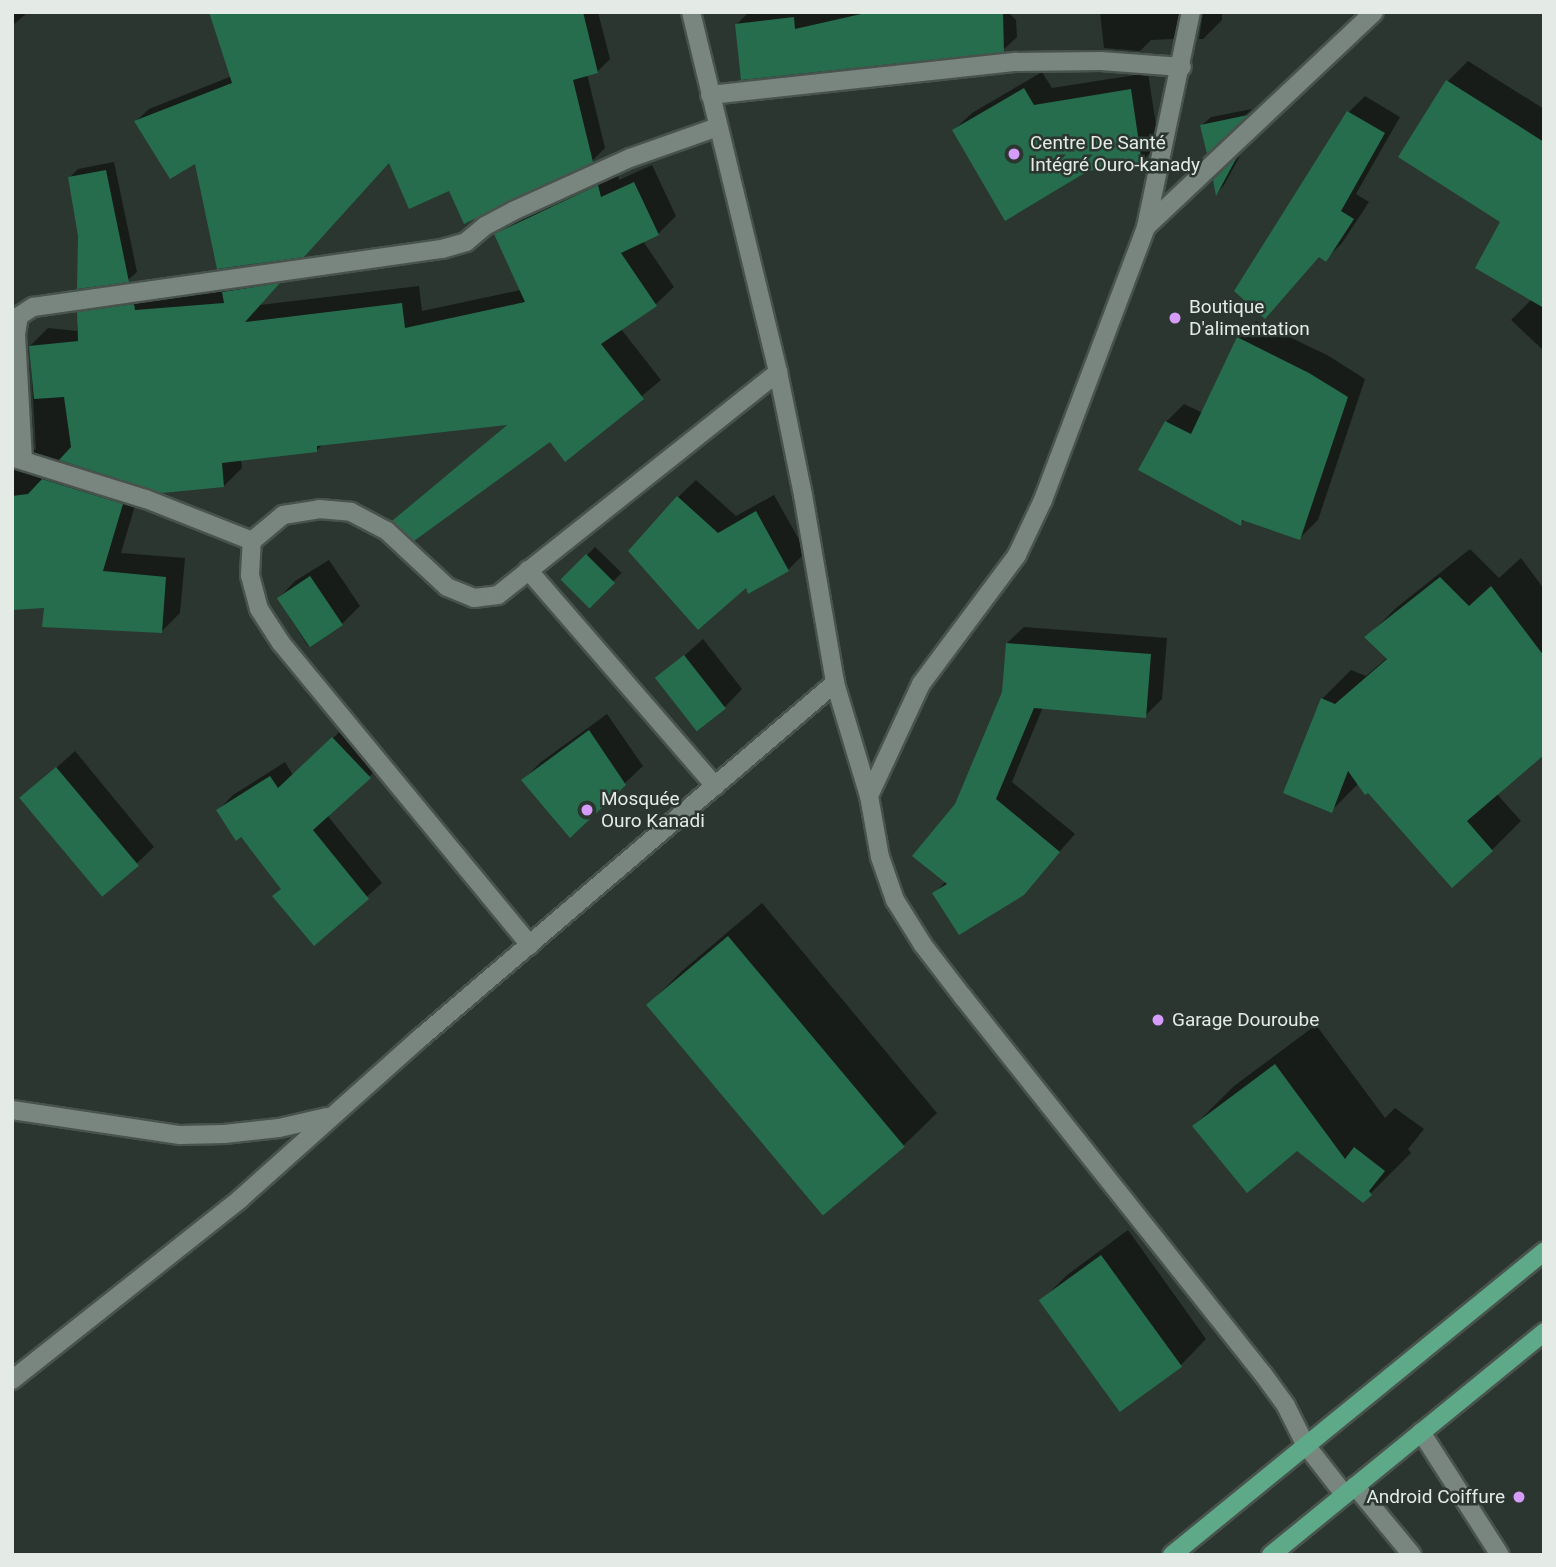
<!DOCTYPE html>
<meta charset="utf-8">
<style>
body{margin:0}
#map{position:relative;width:1556px;height:1567px;overflow:hidden;background:#2b3630;font-family:Roboto,sans-serif}
div>[style]{position:absolute}
.shadow>*{inset:0;background:#0007;transform-origin:0 0}
.building>*{inset:0;background:#256d4d;transform-origin:0 0}
.roads{filter:drop-shadow(2px 0 #49534e) drop-shadow(-2px 0 #49534e) drop-shadow(0 2px #49534e) drop-shadow(0 -2px #49534e)}
.minor>*{height:18px;margin:-9px;padding:0 9px;transform-origin:9px;border-radius:9px;background:#79867f}
.primary>*{height:18px;margin:-9px;padding:0 9px;transform-origin:9px;border-radius:9px;background:#5ea987}
.dots>*{width:19px;height:19px;translate:-50% -50%;box-sizing:border-box;border:4px solid #2b3630;border-radius:50%}
span{translate:-50% -50%;white-space:nowrap;text-align:center;line-height:1.15;-webkit-text-stroke:5px #2b3630;paint-order:stroke}
.poi-label{font-size:19px;color:#e4ebe7}
.left{translate:0 -50%;text-align:left}
.right{translate:-100% -50%;text-align:right}
.frame{position:absolute;inset:0;border:14px solid #e4ebe7;pointer-events:none}
</style>
<div id="map">
<div class="shadow">
<i style="clip-path:polygon(12px 12px,28px 12px,12px 26px)"></i>
<i style="clip-path:polygon(573px 12px,598px 12px,610px 59px,597px 72px,587px 74px,605px 148px,592px 161px,450px 189px,390px 160px,196px 162px,136px 121px,149px 109px,232px 76px)"></i>
<i style="clip-path:polygon(749px 12px,1008px 12px,1016px 20px,1017px 37px,1003px 50px,737px 24px)"></i>
<i style="clip-path:polygon(1100px 12px,1193px 12px,1192px 20px,1173px 39px,1151px 40px,1140px 51px,1104px 48px)"></i>
<i style="clip-path:polygon(1203px 12px,1222px 12px,1222px 20px,1203px 39px,1199px 39px)"></i>
<i style="clip-path:polygon(1468px 61px,1544px 109px,1544px 351px,1511px 320px,1532px 299px,1448px 81px)"></i>
<i style="clip-path:polygon(1042px 72px,1052px 88px,1148px 73px,1159px 144px,1141px 162px,954px 130px,972px 113px)"></i>
<i style="clip-path:polygon(1365px 96px,1400px 117px,1356px 194px,1369px 202px,1342px 243px,1326px 259px,1348px 113px)"></i>
<i style="clip-path:polygon(1252px 109px,1208px 151px,1202px 125px,1211px 117px)"></i>
<i style="clip-path:polygon(1240px 156px,1224px 185px,1217px 193px,1214px 180px)"></i>
<i style="clip-path:polygon(114px 162px,137px 272px,128px 280px,80px 236px,69px 178px,78px 169px)"></i>
<i style="clip-path:polygon(652px 165px,676px 216px,658px 234px,643px 241px,674px 287px,656px 304px,621px 329px,661px 380px,566px 459px,550px 440px,395px 521px,509px 423px,323px 444px,317px 450px,241px 459px,242px 468px,224px 486px,141px 485px,121px 553px,185px 558px,180px 613px,161px 632px,46px 606px,12px 608px,12px 323px,24px 446px,36px 450px,30px 346px,48px 328px,77px 331px,79px 313px,97px 295px,294px 267px,260px 305px,419px 286px,422px 311px,521px 290px,496px 234px,514px 216px,616px 168px,619px 180px)"></i>
<i style="clip-path:polygon(1256px 321px,1327px 355px,1365px 379px,1318px 520px,1300px 538px,1245px 519px,1240px 524px,1166px 422px,1184px 404px,1203px 413px,1238px 338px)"></i>
<i style="clip-path:polygon(696px 480px,736px 516px,774px 495px,806px 552px,788px 570px,749px 592px,678px 497px)"></i>
<i style="left:595px;top:547px;width:37px;height:46px;rotate:44deg"></i>
<i style="clip-path:polygon(1470px 549px,1499px 578px,1521px 558px,1544px 589px,1544px 753px,1496px 793px,1521px 821px,1492px 850px,1368px 790px,1359px 783px,1331px 811px,1322px 699px,1351px 670px,1366px 676px,1388px 657px,1367px 637px,1396px 608px)"></i>
<i style="clip-path:polygon(329px 560px,360px 606px,342px 624px,308px 646px,278px 599px,295px 581px)"></i>
<i style="clip-path:polygon(1024px 627px,1167px 638px,1162px 699px,1145px 716px,1043px 707px,1012px 782px,1075px 834px,1023px 893px,935px 893px,946px 881px,956px 805px,1003px 692px,1007px 643px)"></i>
<i style="clip-path:polygon(703px 639px,742px 689px,725px 707px,658px 679px)"></i>
<i style="clip-path:polygon(607px 714px,643px 766px,570px 835px,523px 780px,541px 762px)"></i>
<i style="clip-path:polygon(348px 724px,384px 763px,327px 815px,382px 883px,314px 944px,283px 888px,218px 810px,233px 795px,285px 762px,293px 775px)"></i>
<i style="clip-path:polygon(75px 751px,154px 847px,136px 864px,22px 799px)"></i>
<i style="clip-path:polygon(762px 903px,937px 1113px,903px 1146px,648px 1005px,682px 971px)"></i>
<i style="clip-path:polygon(1316px 1025px,1385px 1118px,1395px 1108px,1424px 1129px,1408px 1149px,1411px 1153px,1363px 1201px,1297px 1148px,1194px 1126px,1234px 1086px)"></i>
<i style="clip-path:polygon(1128px 1230px,1206px 1339px,1180px 1366px,1120px 1409px,1041px 1301px,1067px 1275px)"></i>
</div>
<div class="building">
<i style="clip-path:polygon(209px 12px,583px 12px,598px 73px,573px 80px,593px 162px,464px 224px,449px 191px,409px 209px,389px 163px,304px 257px,217px 269px,195px 164px,170px 179px,134px 121px,232px 83px)"></i>
<i style="clip-path:polygon(870px 12px,1003px 12px,1004px 52px,741px 80px,735px 24px,794px 17px,795px 29px)"></i>
<i style="clip-path:polygon(1446px 80px,1544px 142px,1544px 308px,1475px 268px,1500px 222px,1398px 157px)"></i>
<i style="clip-path:polygon(1024px 88px,1034px 105px,1131px 89px,1142px 163px,1088px 171px,1005px 221px,952px 130px)"></i>
<i style="clip-path:polygon(1347px 111px,1385px 133px,1341px 211px,1354px 219px,1326px 262px,1319px 257px,1265px 319px,1234px 291px)"></i>
<i style="clip-path:polygon(1248px 115px,1207px 154px,1200px 125px)"></i>
<i style="clip-path:polygon(1237px 157px,1216px 196px,1213px 180px)"></i>
<i style="clip-path:polygon(106px 170px,129px 282px,77px 289px,78px 236px,68px 177px)"></i>
<i style="clip-path:polygon(634px 182px,659px 235px,621px 253px,657px 306px,601px 344px,644px 399px,565px 462px,550px 442px,414px 541px,392px 521px,507px 425px,317px 446px,317px 452px,222px 463px,224px 487px,162px 493px,59px 460px,71px 447px,64px 397px,34px 399px,29px 346px,78px 341px,77px 312px,134px 304px,135px 310px,224px 303px,222px 292px,280px 283px,245px 322px,402px 303px,405px 328px,525px 302px,494px 234px,598px 185px,601px 197px)"></i>
<i style="clip-path:polygon(1237px 337px,1309px 373px,1348px 397px,1300px 540px,1242px 520px,1241px 526px,1138px 470px,1165px 421px,1191px 434px)"></i>
<i style="clip-path:polygon(42px 479px,123px 504px,103px 571px,166px 577px,162px 633px,42px 627px,44px 608px,12px 610px,12px 496px,28px 494px)"></i>
<i style="clip-path:polygon(677px 496px,718px 533px,756px 511px,789px 571px,748px 594px,746px 588px,698px 630px,628px 551px)"></i>
<i style="left:586px;top:554px;width:41px;height:36px;rotate:45deg"></i>
<i style="left:310px;top:576px;width:59px;height:40px;rotate:56deg"></i>
<i style="clip-path:polygon(1440px 577px,1469px 606px,1491px 586px,1544px 656px,1544px 755px,1467px 821px,1493px 851px,1452px 888px,1368px 793px,1365px 795px,1348px 771px,1332px 813px,1283px 793px,1321px 698px,1335px 704px,1387px 659px,1364px 637px)"></i>
<i style="clip-path:polygon(1006px 643px,1151px 654px,1146px 718px,1034px 708px,996px 799px,1060px 852px,1024px 895px,959px 935px,932px 893px,947px 884px,912px 856px,955px 804px,1002px 692px)"></i>
<i style="left:684px;top:655px;width:68px;height:37px;rotate:52deg"></i>
<i style="clip-path:polygon(589px 730px,626px 785px,570px 838px,521px 780px)"></i>
<i style="clip-path:polygon(332px 737px,371px 778px,313px 830px,369px 899px,314px 946px,272px 896px,281px 889px,241px 837px,236px 841px,216px 810px,270px 776px,278px 788px)"></i>
<i style="left:56px;top:767px;width:129px;height:48px;rotate:50deg"></i>
<i style="left:728px;top:936px;width:275px;height:107px;rotate:50deg"></i>
<i style="clip-path:polygon(1275px 1064px,1345px 1159px,1354px 1147px,1385px 1171px,1369px 1191px,1372px 1195px,1363px 1203px,1297px 1151px,1247px 1193px,1192px 1126px)"></i>
<i style="left:1101px;top:1255px;width:138px;height:77px;rotate:54deg"></i>
</div>
<div class="roads">
<div class="minor">
<i style="left:691px;top:12px;width:370px;rotate:76.4deg"></i>
<i style="left:778px;top:372px;width:126px;rotate:78.5deg"></i>
<i style="left:803px;top:495px;width:191px;rotate:80.3deg"></i>
<i style="left:835px;top:683px;width:118px;rotate:73.3deg"></i>
<i style="left:869px;top:796px;width:62px;rotate:79.8deg"></i>
<i style="left:880px;top:857px;width:46px;rotate:70.8deg"></i>
<i style="left:895px;top:900px;width:53px;rotate:58.1deg"></i>
<i style="left:923px;top:945px;width:66px;rotate:52.4deg"></i>
<i style="left:963px;top:997px;width:482px;rotate:51.5deg"></i>
<i style="left:1263px;top:1374px;width:39px;rotate:54deg"></i>
<i style="left:1286px;top:1406px;width:42px;rotate:63.4deg"></i>
<i style="left:1305px;top:1444px;width:63px;rotate:52deg"></i>
<i style="left:710px;top:95px;width:308px;rotate:-6.2deg"></i>
<i style="left:1016px;top:62px;width:85px;rotate:-0.7deg"></i>
<i style="left:1101px;top:61px;width:81px;rotate:4.2deg"></i>
<i style="left:1146px;top:227px;width:313px;rotate:-43.3deg"></i>
<i style="left:14px;top:458px;width:138px;rotate:17.3deg"></i>
<i style="left:146px;top:499px;width:114px;rotate:21.6deg"></i>
<i style="left:23px;top:460px;width:126px;rotate:-93.2deg"></i>
<i style="left:16px;top:334px;width:18px;rotate:-81deg"></i>
<i style="left:19px;top:316px;width:17px;rotate:-33deg"></i>
<i style="left:33px;top:307px;width:413px;rotate:-8.1deg"></i>
<i style="left:442px;top:249px;width:25px;rotate:-16deg"></i>
<i style="left:466px;top:242px;width:25px;rotate:-40deg"></i>
<i style="left:485px;top:226px;width:32px;rotate:-28deg"></i>
<i style="left:513px;top:211px;width:128px;rotate:-24.4deg"></i>
<i style="left:630px;top:158px;width:93px;rotate:-19.4deg"></i>
<i style="left:528px;top:570px;width:286px;rotate:49.1deg"></i>
<i style="left:869px;top:796px;width:123px;rotate:-65.1deg"></i>
<i style="left:921px;top:684px;width:161px;rotate:-53.3deg"></i>
<i style="left:1017px;top:555px;width:61px;rotate:-64.7deg"></i>
<i style="left:1043px;top:500px;width:292px;rotate:-69.3deg"></i>
<i style="left:1146px;top:227px;width:220px;rotate:-78.2deg"></i>
<i style="left:530px;top:945px;width:391px;rotate:-129.5deg"></i>
<i style="left:281px;top:643px;width:40px;rotate:-122.9deg"></i>
<i style="left:259px;top:609px;width:35px;rotate:-105deg"></i>
<i style="left:250px;top:575px;width:34px;rotate:-87deg"></i>
<i style="left:252px;top:541px;width:40px;rotate:-40deg"></i>
<i style="left:283px;top:515px;width:36px;rotate:-9deg"></i>
<i style="left:319px;top:509px;width:32px;rotate:5deg"></i>
<i style="left:351px;top:512px;width:41px;rotate:27.8deg"></i>
<i style="left:387px;top:531px;width:82px;rotate:43deg"></i>
<i style="left:447px;top:587px;width:29px;rotate:22deg"></i>
<i style="left:474px;top:598px;width:24px;rotate:-7deg"></i>
<i style="left:498px;top:595px;width:358px;rotate:-38.5deg"></i>
<i style="left:12px;top:1110px;width:170px;rotate:8.5deg"></i>
<i style="left:180px;top:1135px;width:44px;rotate:-1.3deg"></i>
<i style="left:224px;top:1134px;width:55px;rotate:-6.2deg"></i>
<i style="left:279px;top:1128px;width:49px;rotate:-12.9deg"></i>
<i style="left:12px;top:1380px;width:291px;rotate:-38.4deg"></i>
<i style="left:240px;top:1199px;width:240px;rotate:-41.8deg"></i>
<i style="left:419px;top:1039px;width:548px;rotate:-40.56deg"></i>
<i style="left:1421px;top:1432px;width:146px;rotate:57.3deg"></i>
<i style="left:1355px;top:1486px;width:89px;rotate:50.4deg"></i>
</div>
<div class="primary">
<i style="left:1172px;top:1555px;width:480px;rotate:-39.2deg"></i>
<i style="left:1271px;top:1555px;width:353px;rotate:-39.2deg"></i>
</div>
</div>
<div class="dots">
<i style="left:1014px;top:154px;background:#d59cfb"></i>
<i style="left:1175px;top:318px;background:#d59cfb"></i>
<i style="left:587px;top:810px;background:#d59cfb"></i>
<i style="left:1158px;top:1020px;background:#d59cfb"></i>
<i style="left:1519px;top:1497px;background:#d59cfb"></i>
</div>
<div class="poi-label">
<span class="left" style="left:1030px;top:154px">Centre De Santé<br>Intégré Ouro-kanady</span>
<span class="left" style="left:1189px;top:318px">Boutique<br>D'alimentation</span>
<span class="left" style="left:601px;top:810px">Mosquée<br>Ouro Kanadi</span>
<span class="left" style="left:1172px;top:1020px">Garage Douroube</span>
<span class="right" style="left:1505px;top:1497px">Android Coiffure</span>
</div>
<div class="frame"></div>
</div>
